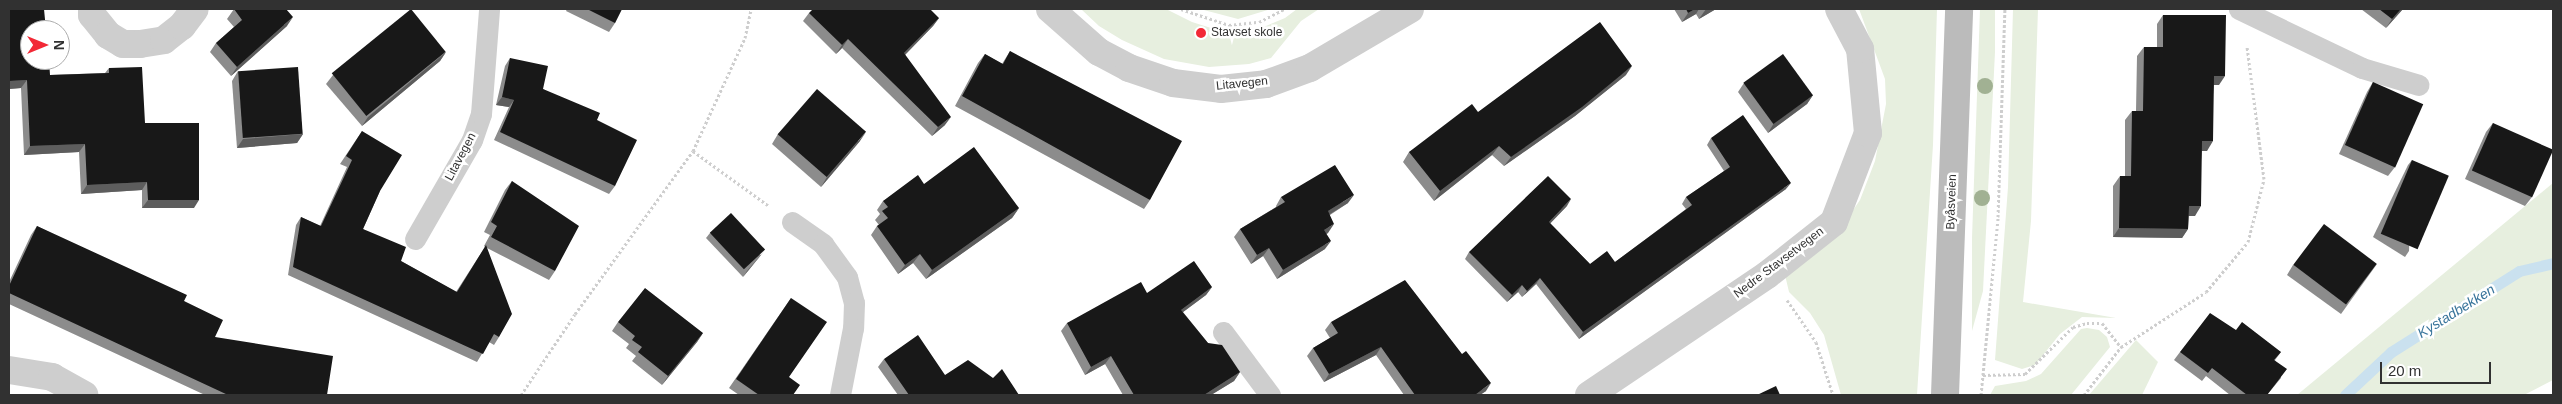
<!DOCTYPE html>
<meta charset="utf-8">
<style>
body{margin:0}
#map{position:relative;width:2562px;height:404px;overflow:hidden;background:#fff;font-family:Helvetica,sans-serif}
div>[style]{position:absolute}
.green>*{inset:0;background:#e7efdf}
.stream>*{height:11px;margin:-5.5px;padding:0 5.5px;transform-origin:5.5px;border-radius:5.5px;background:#cae1ef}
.path>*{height:3px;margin-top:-1.5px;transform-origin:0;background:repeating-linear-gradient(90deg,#cecece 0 2.5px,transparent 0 5px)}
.service>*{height:21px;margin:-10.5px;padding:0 10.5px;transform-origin:10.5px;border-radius:10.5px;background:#cecece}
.minor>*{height:28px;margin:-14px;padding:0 14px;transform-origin:14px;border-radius:14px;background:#cecece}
.secondary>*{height:28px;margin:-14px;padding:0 14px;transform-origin:14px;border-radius:14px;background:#bbb}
.trees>*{width:16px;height:16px;margin:-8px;border-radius:50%;background:#a1b193}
.wall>*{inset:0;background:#8c8c8c}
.shaded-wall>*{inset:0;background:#5d5d5d}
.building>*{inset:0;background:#181818;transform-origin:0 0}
.dots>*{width:14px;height:14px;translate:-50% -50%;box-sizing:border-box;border:2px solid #fff;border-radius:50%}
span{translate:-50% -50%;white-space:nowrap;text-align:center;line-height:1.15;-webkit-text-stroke:5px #fff;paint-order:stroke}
.poi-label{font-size:12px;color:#313131}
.left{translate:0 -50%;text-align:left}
.street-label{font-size:12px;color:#313131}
.water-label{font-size:14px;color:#38749b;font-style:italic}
.frame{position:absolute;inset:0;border:10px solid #313131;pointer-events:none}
.north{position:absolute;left:20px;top:20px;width:50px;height:50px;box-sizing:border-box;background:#fff;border:1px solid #adadad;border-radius:50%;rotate:90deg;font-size:14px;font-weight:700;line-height:20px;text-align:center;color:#313131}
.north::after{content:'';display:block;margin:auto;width:18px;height:22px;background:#f22936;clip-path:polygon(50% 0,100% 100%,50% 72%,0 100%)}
.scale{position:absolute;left:2380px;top:362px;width:111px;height:22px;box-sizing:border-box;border:2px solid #313131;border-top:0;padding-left:6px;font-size:15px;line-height:18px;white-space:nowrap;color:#313131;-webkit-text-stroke:4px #fff;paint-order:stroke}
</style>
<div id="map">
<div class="green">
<i style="clip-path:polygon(1081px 9px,1166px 9px,1192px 22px,1230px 34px,1249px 33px,1285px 18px,1297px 9px,1319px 9px,1301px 21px,1271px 58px,1249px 64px,1209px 67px,1164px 59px,1122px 40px,1099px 26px)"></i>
<i style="clip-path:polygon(1200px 9px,1271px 9px,1238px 19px)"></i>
<i style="clip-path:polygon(1859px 9px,1937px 9px,1933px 145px,1917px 395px,1841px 395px,1824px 335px,1810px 313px,1789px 292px,1785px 275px,1847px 219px,1860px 200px,1875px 161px,1886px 104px,1885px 79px)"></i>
<i style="clip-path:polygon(1980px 9px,1995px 9px,1995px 52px,1983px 291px,1972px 331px,1972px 238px)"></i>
<i style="clip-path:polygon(2013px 9px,2038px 9px,2031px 221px,2023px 302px,2116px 318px,2082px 317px,2060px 334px,2035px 365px,2022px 369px,1995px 360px,2008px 187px)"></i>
<i style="clip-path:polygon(2553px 183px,2553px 380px,2524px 395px,2297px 395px)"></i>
<i style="clip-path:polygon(2087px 328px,2099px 330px,2107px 337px,2110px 347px,2071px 395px,1990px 395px,1995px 386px,2026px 381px,2041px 374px,2081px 329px)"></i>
<i style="clip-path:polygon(2136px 340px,2158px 362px,2142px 395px,2089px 395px)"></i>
</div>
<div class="stream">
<i style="left:2345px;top:395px;width:63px;rotate:-43.1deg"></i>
<i style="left:2391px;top:352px;width:151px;rotate:-32.3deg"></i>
<i style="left:2519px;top:271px;width:35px;rotate:-13deg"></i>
</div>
<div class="path">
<i style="left:1181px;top:9px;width:51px;rotate:18.4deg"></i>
<i style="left:1229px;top:25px;width:30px;rotate:-6deg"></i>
<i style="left:1259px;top:22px;width:28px;rotate:-27deg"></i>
<i style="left:693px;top:151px;width:94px;rotate:35.9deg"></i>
<i style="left:1787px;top:300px;width:51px;rotate:55.4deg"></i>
<i style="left:1816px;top:342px;width:56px;rotate:72.2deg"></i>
<i style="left:1983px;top:375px;width:42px;rotate:-1.4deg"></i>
<i style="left:2025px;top:374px;width:67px;rotate:-44.4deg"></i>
<i style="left:2073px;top:327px;width:15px;rotate:-16deg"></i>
<i style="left:2087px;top:323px;width:15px"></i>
<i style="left:2102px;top:323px;width:31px;rotate:52deg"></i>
<i style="left:521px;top:395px;width:97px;rotate:-56.3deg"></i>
<i style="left:575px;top:314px;width:201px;rotate:-54.1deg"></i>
<i style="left:693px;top:151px;width:124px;rotate:-65.3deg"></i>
<i style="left:745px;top:38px;width:30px;rotate:-78deg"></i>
<i style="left:1981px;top:395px;width:179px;rotate:-84.5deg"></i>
<i style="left:1998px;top:217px;width:208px;rotate:-88.1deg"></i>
<i style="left:2084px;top:395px;width:61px;rotate:-52.4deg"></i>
<i style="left:2121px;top:347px;width:101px;rotate:-32.9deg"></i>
<i style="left:2206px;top:292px;width:65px;rotate:-50deg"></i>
<i style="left:2248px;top:242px;width:65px;rotate:-75.7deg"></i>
<i style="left:2264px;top:179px;width:134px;rotate:-97.3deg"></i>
</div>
<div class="service">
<i style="left:2239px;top:9px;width:136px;rotate:25.6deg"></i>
<i style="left:2362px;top:68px;width:59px;rotate:16.6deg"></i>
<i style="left:792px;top:222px;width:38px;rotate:35deg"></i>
<i style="left:823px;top:244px;width:41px;rotate:54deg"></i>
<i style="left:847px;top:277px;width:27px;rotate:75deg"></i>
<i style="left:854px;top:303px;width:25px;rotate:92deg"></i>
<i style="left:853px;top:328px;width:68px;rotate:101deg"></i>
<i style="left:415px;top:239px;width:114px;rotate:-60.1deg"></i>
<i style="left:472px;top:140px;width:28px;rotate:-71deg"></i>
<i style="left:481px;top:114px;width:105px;rotate:-85.6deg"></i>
<i style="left:1223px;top:332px;width:79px;rotate:53.3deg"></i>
</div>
<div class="minor">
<i style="left:92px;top:9px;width:6px;rotate:90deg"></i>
<i style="left:92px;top:15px;width:26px;rotate:51deg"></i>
<i style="left:108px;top:35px;width:17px;rotate:31deg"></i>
<i style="left:123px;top:44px;width:17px"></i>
<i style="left:140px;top:44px;width:24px;rotate:-9deg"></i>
<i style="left:164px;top:40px;width:23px;rotate:-38deg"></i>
<i style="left:182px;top:26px;width:21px;rotate:-53deg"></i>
<i style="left:1050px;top:9px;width:65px;rotate:41.3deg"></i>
<i style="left:1099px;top:52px;width:34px;rotate:28deg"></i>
<i style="left:1129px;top:68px;width:46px;rotate:18.8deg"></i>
<i style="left:1173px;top:83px;width:48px;rotate:7.1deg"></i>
<i style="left:1221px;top:89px;width:45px;rotate:-6.3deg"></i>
<i style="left:1266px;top:84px;width:47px;rotate:-20deg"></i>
<i style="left:1310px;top:68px;width:116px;rotate:-30.5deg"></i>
<i style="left:9px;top:370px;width:44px;rotate:9.2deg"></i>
<i style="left:52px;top:377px;width:37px;rotate:29deg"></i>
<i style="left:1589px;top:395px;width:215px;rotate:-34deg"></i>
<i style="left:1767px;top:275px;width:85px;rotate:-38.3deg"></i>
<i style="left:1834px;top:222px;width:95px;rotate:-69.1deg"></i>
<i style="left:1868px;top:133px;width:84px;rotate:-95.4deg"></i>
<i style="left:1860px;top:49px;width:45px;rotate:-117.7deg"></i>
</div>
<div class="secondary">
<i style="left:1945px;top:395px;width:386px;rotate:-87.9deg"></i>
</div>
<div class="trees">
<i style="left:1985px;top:86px"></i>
<i style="left:1982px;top:198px"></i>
</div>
<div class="wall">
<i style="clip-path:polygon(9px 9px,50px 75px,105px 73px,109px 68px,145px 123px,194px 208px,142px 208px,142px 190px,81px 194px,79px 152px,24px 155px,21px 88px,9px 89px)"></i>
<i style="clip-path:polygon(234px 9px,287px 26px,231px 76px,210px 52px,216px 43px,234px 27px,227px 19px)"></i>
<i style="clip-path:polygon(567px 9px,622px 9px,615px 23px,609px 32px,566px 11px)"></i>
<i style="clip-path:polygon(1674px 9px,1716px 9px,1699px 19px,1696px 14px,1682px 22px)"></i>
<i style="clip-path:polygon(2361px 9px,2403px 9px,2386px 28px)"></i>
<i style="clip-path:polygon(809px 13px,939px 18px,933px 26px,905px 55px,945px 125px,932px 136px,842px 48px,836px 54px,803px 21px)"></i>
<i style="clip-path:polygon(2163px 15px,2219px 85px,2214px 85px,2207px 151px,2202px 151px,2195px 216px,2189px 216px,2188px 229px,2182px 238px,2113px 237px,2113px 186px,2120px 176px,2125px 176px,2125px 120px,2132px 111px,2136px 111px,2137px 56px,2144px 47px,2157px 47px,2157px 24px)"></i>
<i style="clip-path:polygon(1010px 51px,1150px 200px,1144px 209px,955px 106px,978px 63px,985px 54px,1002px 64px)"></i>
<i style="clip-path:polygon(446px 52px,440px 61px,362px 126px,326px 84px,333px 75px)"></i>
<i style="clip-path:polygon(510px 58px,543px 89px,597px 120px,615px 186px,609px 194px,494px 140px,509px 107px,496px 105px,505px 66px)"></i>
<i style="clip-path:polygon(238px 71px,303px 134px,297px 143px,237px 148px,232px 81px)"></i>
<i style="clip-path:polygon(1626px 75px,1575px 116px,1504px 166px,1492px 155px,1434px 201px,1403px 162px,1409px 152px,1478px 112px)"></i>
<i style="clip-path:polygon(2373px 82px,2395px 167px,2388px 176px,2339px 154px,2367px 92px)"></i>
<i style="clip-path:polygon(1744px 83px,1813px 95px,1807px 104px,1768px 133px,1738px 92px)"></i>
<i style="clip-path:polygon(2493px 123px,2532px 197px,2525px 206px,2465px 179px,2486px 132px)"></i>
<i style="clip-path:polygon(362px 131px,380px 191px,363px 229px,401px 261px,456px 292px,485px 247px,484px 246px,490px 235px,484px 232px,505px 190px,512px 181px,555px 271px,549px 280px,487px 248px,499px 337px,494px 345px,489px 342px,477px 362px,288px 275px,296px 225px,301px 217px,320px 226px,347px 167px,340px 164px)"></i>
<i style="clip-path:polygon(778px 134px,860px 141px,821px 187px,772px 144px)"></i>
<i style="clip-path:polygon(1711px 138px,1786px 189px,1579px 339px,1536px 284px,1522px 297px,1518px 292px,1507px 302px,1465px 259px,1469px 252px,1567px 206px,1550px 223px,1590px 264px,1615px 262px,1686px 209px,1682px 204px,1686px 197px,1724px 171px,1707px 145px)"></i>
<i style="clip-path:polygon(2412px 160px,2409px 251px,2405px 257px,2373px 237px,2408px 165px)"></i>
<i style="clip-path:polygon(924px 184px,1019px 208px,1012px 218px,926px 279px,913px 263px,898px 274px,871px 235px,877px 226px,879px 225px,875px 220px,880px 214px,877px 210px,883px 201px)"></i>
<i style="clip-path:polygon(1281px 197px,1348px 203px,1330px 215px,1328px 233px,1326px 234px,1325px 249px,1277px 279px,1263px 256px,1251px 264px,1234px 237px,1240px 229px,1276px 207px,1276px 206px)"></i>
<i style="clip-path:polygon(37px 226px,184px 301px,215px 337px,327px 395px,205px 395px,9px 304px,9px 282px,31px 235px)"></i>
<i style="clip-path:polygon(710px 233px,761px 255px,743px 277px,706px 238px)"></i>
<i style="clip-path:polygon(2377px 264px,2341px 314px,2287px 275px,2293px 265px)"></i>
<i style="clip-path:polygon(1212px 287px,1206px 295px,1183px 312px,1208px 343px,1240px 372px,1234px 381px,1211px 395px,1123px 395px,1105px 364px,1085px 375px,1061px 331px,1067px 323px,1147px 293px)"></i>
<i style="clip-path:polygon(791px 298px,789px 377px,793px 395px,739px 395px,729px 388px)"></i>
<i style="clip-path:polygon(618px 322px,703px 333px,697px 342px,662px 385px,632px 361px,636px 356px,626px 348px,629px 344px,612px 331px)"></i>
<i style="clip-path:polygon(1331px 322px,1486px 391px,1480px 395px,1404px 395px,1376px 355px,1324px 382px,1307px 356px,1313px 348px,1330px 338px,1325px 330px)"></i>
<i style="clip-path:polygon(2236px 330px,2281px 352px,2275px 360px,2281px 378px,2267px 395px,2230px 395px,2206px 376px,2202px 381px,2174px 360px,2180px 352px)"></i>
<i style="clip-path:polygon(884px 359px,945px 375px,993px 378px,1019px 395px,898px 395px,878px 367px)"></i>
</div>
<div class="shaded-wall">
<i style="clip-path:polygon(1695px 9px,1699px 9px,1696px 14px,1682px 22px,1688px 13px)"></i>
<i style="clip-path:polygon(1706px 9px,1716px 9px,1699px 19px)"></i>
<i style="clip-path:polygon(2401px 9px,2403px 9px,2386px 28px,2392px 19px)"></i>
<i style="clip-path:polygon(293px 17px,287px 26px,231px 76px,237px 67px)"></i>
<i style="clip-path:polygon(939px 18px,933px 26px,898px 62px,904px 53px)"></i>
<i style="clip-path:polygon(848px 39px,842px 48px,836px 54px,842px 45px)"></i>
<i style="clip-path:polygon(446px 52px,440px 61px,362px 126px,368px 117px)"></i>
<i style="clip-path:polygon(1632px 66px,1626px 75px,1575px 116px,1504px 166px,1511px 157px)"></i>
<i style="clip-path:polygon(2214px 76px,2225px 76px,2219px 85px,2208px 85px)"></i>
<i style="clip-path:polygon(27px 80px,21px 88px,9px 89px,9px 81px)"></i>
<i style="clip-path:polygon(1813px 95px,1807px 104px,1768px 133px,1774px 123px)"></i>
<i style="clip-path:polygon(502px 97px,514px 100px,509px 107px,496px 105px)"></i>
<i style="clip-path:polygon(951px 117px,945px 125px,932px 136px,938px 127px)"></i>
<i style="clip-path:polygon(866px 132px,860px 141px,821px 187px,827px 177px)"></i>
<i style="clip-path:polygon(303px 134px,297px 143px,237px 148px,243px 139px)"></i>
<i style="clip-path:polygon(2202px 141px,2213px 141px,2207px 151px,2196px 151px)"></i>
<i style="clip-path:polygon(85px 144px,79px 152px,24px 155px,30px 146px)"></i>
<i style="clip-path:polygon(1499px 146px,1492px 155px,1434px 201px,1440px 191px)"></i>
<i style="clip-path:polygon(147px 182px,142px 190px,81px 194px,87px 185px)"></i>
<i style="clip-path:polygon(1791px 183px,1786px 189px,1579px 339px,1583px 332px)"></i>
<i style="clip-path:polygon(1354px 195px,1348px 203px,1322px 219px,1328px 211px)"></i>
<i style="clip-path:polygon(1571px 199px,1567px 206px,1545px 229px,1549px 222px)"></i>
<i style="clip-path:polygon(148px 200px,199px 200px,194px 208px,142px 208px)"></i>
<i style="clip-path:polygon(2189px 206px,2201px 206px,2195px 216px,2183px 216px)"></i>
<i style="clip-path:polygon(1019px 208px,1012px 218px,926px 279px,932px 270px)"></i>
<i style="clip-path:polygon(1334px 224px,1328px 233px,1318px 239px,1324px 230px)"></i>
<i style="clip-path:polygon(2119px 228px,2188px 229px,2182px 238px,2113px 237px)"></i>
<i style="clip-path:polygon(1331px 241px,1325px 249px,1277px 279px,1283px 270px)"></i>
<i style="clip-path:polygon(1269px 248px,1263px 256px,1251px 264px,1257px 255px)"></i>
<i style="clip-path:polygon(765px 250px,761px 255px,743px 277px,747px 271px)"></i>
<i style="clip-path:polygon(920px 254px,913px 263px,898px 274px,905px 265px)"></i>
<i style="clip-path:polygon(1540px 278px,1536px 284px,1522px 297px,1527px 291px)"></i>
<i style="clip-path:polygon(1522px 285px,1518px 292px,1507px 302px,1512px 295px)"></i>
<i style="clip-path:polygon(1212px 287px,1206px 295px,1175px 318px,1181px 310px)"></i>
<i style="clip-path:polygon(703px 333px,697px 342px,662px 385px,668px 376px)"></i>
<i style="clip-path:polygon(1381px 347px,1376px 355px,1324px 382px,1329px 374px)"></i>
<i style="clip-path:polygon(1111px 356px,1105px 364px,1085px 375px,1091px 367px)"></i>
<i style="clip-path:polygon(1240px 372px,1234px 381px,1211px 395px,1204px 395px)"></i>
<i style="clip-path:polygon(1491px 383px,1486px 391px,1480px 395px,1475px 395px)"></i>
</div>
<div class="building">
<i style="clip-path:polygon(9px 9px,44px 9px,46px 30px,30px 30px,30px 60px,49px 60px,50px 75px,109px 73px,109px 68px,142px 67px,145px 123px,199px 123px,199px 200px,148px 200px,147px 182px,87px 185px,85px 144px,30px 146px,27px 80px,9px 81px)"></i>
<i style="clip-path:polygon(234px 9px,286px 9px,293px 17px,237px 67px,216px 43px,242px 20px)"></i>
<i style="left:411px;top:9px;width:55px;height:102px;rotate:51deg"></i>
<i style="clip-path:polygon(587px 9px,622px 9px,615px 23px)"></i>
<i style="clip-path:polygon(813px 9px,930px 9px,939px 18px,904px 53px,951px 117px,938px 127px,848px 39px,842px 45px,809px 13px)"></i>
<i style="clip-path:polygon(1686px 9px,1695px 9px,1688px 13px)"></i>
<i style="clip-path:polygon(2379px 9px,2401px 9px,2392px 19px)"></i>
<i style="clip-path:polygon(2163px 15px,2226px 15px,2225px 76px,2214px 76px,2213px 141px,2202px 141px,2201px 206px,2189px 206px,2188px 229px,2119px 228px,2120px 176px,2131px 176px,2132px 111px,2143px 111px,2144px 47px,2163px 47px)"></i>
<i style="clip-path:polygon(1600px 22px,1632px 66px,1582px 107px,1511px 157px,1499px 146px,1440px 191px,1409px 152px,1472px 104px,1478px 112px)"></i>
<i style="clip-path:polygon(1010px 51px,1182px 141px,1150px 200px,962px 96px,985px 54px,1003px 64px)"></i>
<i style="left:1783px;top:54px;width:51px;height:49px;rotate:54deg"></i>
<i style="clip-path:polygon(510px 58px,548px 66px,543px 89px,600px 113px,597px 120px,637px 140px,615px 186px,500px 132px,514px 100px,502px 97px)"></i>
<i style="left:298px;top:67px;width:67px;height:60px;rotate:86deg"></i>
<i style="left:2373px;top:82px;width:55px;height:69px;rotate:24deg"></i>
<i style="left:817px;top:89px;width:65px;height:60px;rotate:41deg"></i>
<i style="clip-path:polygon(1743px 115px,1791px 183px,1583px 332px,1540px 278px,1527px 291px,1522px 285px,1512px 295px,1469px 252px,1548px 176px,1571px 199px,1549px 222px,1590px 264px,1607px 251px,1615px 262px,1692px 205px,1686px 197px,1730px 167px,1711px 138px)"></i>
<i style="left:2493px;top:123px;width:66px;height:52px;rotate:24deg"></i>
<i style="clip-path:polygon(362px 131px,402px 155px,380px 191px,363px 229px,406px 247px,401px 261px,457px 292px,486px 245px,512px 314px,499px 337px,494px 334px,483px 354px,293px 267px,301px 217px,321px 226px,352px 160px,346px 156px)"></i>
<i style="clip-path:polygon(974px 147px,1019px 208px,932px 270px,920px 254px,905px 265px,877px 226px,888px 218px,882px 211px,888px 207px,883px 201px,918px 175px,924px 184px)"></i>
<i style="left:2412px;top:160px;width:40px;height:80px;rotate:23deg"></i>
<i style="clip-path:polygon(1335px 165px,1354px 195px,1328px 211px,1334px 224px,1324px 230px,1331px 241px,1283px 270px,1269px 248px,1257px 255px,1240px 229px,1285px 202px,1281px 197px)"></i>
<i style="clip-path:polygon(512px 181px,579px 226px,555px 271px,491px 237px,497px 226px,491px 222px)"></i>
<i style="left:731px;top:213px;width:50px;height:29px;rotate:47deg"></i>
<i style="left:2324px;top:224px;width:66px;height:51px;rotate:37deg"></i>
<i style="clip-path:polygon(37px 226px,187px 295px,184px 301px,223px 320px,215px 337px,333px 356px,327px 395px,228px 395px,9px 293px,9px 286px)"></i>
<i style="clip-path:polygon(1194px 261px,1212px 287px,1181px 310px,1208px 343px,1222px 345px,1240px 372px,1204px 395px,1134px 395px,1111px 356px,1091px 367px,1067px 323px,1141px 282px,1147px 293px)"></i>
<i style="clip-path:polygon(1405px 280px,1462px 354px,1466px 351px,1491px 383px,1475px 395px,1415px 395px,1381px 347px,1329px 374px,1313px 348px,1338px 333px,1331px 322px)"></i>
<i style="clip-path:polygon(645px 288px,703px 333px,668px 376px,638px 352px,642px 347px,632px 340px,635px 336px,618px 322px)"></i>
<i style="clip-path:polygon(791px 298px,827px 322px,789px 377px,800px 385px,793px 395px,759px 395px,736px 379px)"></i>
<i style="clip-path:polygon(2210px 313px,2236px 330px,2242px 322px,2281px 352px,2274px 360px,2287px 369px,2267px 395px,2247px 395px,2212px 368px,2208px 373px,2180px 352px)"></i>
<i style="clip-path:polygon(918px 335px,945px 375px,968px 360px,993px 378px,1002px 369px,1019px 395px,909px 395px,884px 359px)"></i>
<i style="clip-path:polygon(1776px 386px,1780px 395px,1757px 395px)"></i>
</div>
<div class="dots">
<i style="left:1201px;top:33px;background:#f22936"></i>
</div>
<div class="poi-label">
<span class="left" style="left:1211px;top:33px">Stavset skole</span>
</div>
<div class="street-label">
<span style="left:1242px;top:84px;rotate:-6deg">Litavegen</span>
<span style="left:461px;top:157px;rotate:-62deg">Litavegen</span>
<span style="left:1952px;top:202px;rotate:-88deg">Byåsveien</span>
<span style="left:1779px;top:263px;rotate:-37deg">Nedre Stavsetvegen</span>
</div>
<div class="water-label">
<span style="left:2456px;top:311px;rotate:-32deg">Kystadbekken</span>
</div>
<div class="frame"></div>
<div class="north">N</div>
<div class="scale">20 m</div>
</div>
